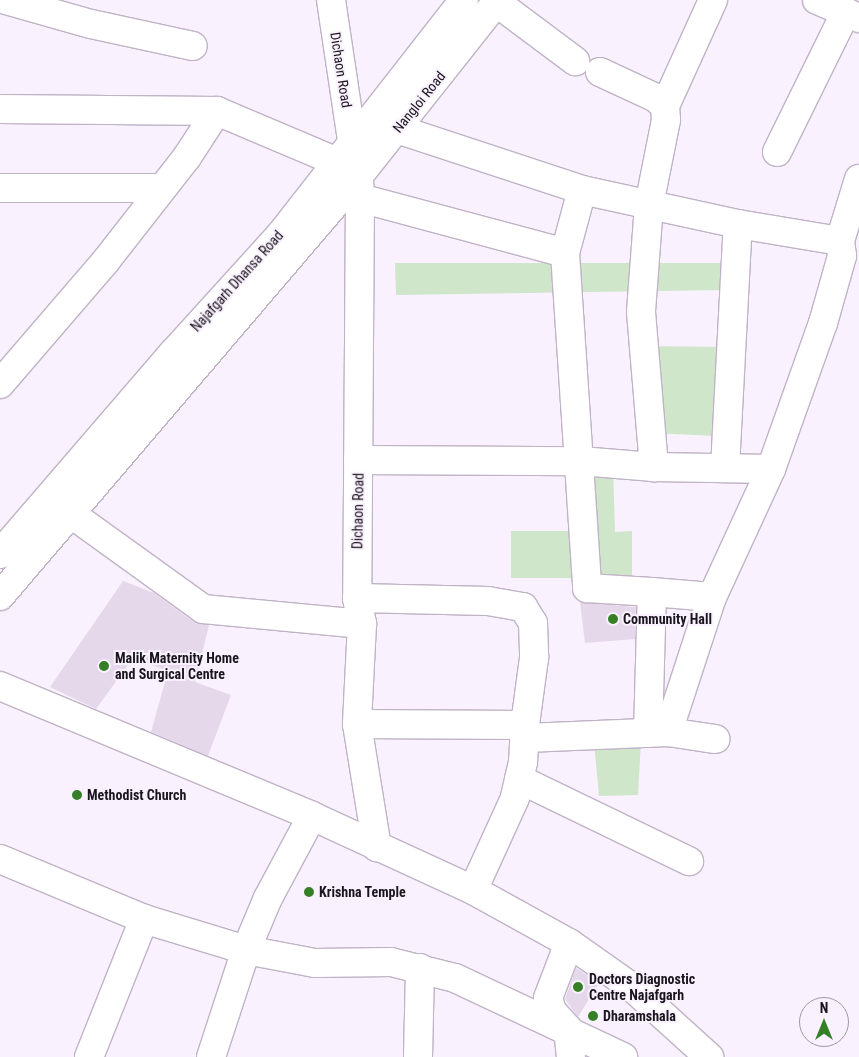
<!DOCTYPE html>
<style>
body{margin:0}
#map{position:relative;width:859px;height:1057px;overflow:hidden;background:#f9f1fd;font-family:"Roboto Condensed",sans-serif}
div>[style]{position:absolute}
.green>*{inset:0;background:#cfe6cb;transform-origin:0 0}
.building>*{inset:0;background:#e5d8eb}
.roads{filter:drop-shadow(1px 0 #c0b3c6) drop-shadow(-1px 0 #c0b3c6) drop-shadow(0 1px #c0b3c6) drop-shadow(0 -1px #c0b3c6)}
.minor>*{height:28px;margin:-14px;padding:0 14px;transform-origin:14px;border-radius:14px;background:#fff}
.major>*{height:28px;margin:-14px;padding:0 14px;transform-origin:14px;border-radius:14px;background:#fff}
.dots>*{width:14px;height:14px;translate:-50% -50%;box-sizing:border-box;border:2px solid #f9f1fd;border-radius:50%}
span{translate:-50% -50%;white-space:nowrap;text-align:center;line-height:1.15;-webkit-text-stroke:4px #f9f1fd;paint-order:stroke}
.street-label{font-size:14px;color:#1a151c}
.poi-label{font-size:14px;color:#1a151c;font-weight:700}
.left{translate:0 -50%;text-align:left}
.north{position:absolute;left:799px;top:997px;width:50px;height:50px;box-sizing:border-box;background:#f9f1fd;border:1px solid #a099a3;border-radius:50%;rotate:0deg;font-size:14px;font-weight:700;line-height:20px;text-align:center;color:#1a151c}
.north::after{content:'';display:block;margin:auto;width:18px;height:22px;background:#358027;clip-path:polygon(50% 0,100% 100%,50% 72%,0 100%)}
</style>
<div id="map">
<div class="green">
<i style="clip-path:polygon(395px 263px,727px 263px,726px 290px,396px 295px)"></i>
<i style="clip-path:polygon(646px 346px,722px 347px,717px 436px,651px 433px)"></i>
<i style="clip-path:polygon(613px 465px,615px 532px,632px 531px,632px 585px,595px 581px,586px 467px)"></i>
<i style="left:511px;top:531px;width:65px;height:47px"></i>
<i style="clip-path:polygon(641px 740px,638px 795px,599px 796px,594px 742px)"></i>
</div>
<div class="building">
<i style="clip-path:polygon(123px 581px,154px 593px,194px 622px,209px 625px,195px 682px,231px 695px,208px 756px,151px 732px,168px 671px,133px 658px,96px 709px,50px 687px)"></i>
<i style="clip-path:polygon(580px 602px,636px 607px,635px 639px,585px 643px)"></i>
<i style="clip-path:polygon(576px 968px,599px 983px,578px 1017px,565px 999px)"></i>
</div>
<div class="roads">
<div class="minor">
<i style="left:6px;top:0;width:88px;rotate:15.8deg"></i>
<i style="left:91px;top:24px;width:104px;rotate:12.2deg"></i>
<i style="left:331px;top:0;width:142px;rotate:81.5deg"></i>
<i style="left:817px;top:0;width:46px;rotate:23.2deg"></i>
<i style="left:496px;top:2px;width:99px;rotate:36.8deg"></i>
<i style="left:600px;top:72px;width:62px;rotate:24.9deg"></i>
<i style="left:656px;top:98px;width:12px;rotate:42deg"></i>
<i style="left:665px;top:106px;width:14px;rotate:86deg"></i>
<i style="left:666px;top:120px;width:87px;rotate:101.3deg"></i>
<i style="left:649px;top:205px;width:107px;rotate:94.3deg"></i>
<i style="left:641px;top:312px;width:156px;rotate:85.2deg"></i>
<i style="left:665px;top:106px;width:116px;rotate:-65.6deg"></i>
<i style="left:0;top:109px;width:217px;rotate:0.5deg"></i>
<i style="left:217px;top:111px;width:128px;rotate:23deg"></i>
<i style="left:397px;top:129px;width:195px;rotate:18.2deg"></i>
<i style="left:582px;top:190px;width:160px;rotate:12.3deg"></i>
<i style="left:738px;top:224px;width:103px;rotate:9.5deg"></i>
<i style="left:840px;top:241px;width:15px;rotate:82deg"></i>
<i style="left:842px;top:256px;width:70px;rotate:105.8deg"></i>
<i style="left:823px;top:323px;width:155px;rotate:109.6deg"></i>
<i style="left:771px;top:469px;width:141px;rotate:114.7deg"></i>
<i style="left:712px;top:597px;width:142px;rotate:108.1deg"></i>
<i style="left:777px;top:152px;width:156px;rotate:-63.8deg"></i>
<i style="left:0;top:188px;width:160px"></i>
<i style="left:582px;top:190px;width:65px;rotate:105.1deg"></i>
<i style="left:565px;top:253px;width:336px;rotate:86.2deg"></i>
<i style="left:587px;top:588px;width:65px;rotate:3.5deg"></i>
<i style="left:360px;top:198px;width:212px;rotate:15deg"></i>
<i style="left:840px;top:241px;width:65px;rotate:-73deg"></i>
<i style="left:0;top:384px;width:161px;rotate:-49.3deg"></i>
<i style="left:105px;top:262px;width:133px;rotate:-52deg"></i>
<i style="left:187px;top:157px;width:55px;rotate:-56.9deg"></i>
<i style="left:358px;top:460px;width:222px;rotate:0.3deg"></i>
<i style="left:580px;top:461px;width:74px;rotate:4.6deg"></i>
<i style="left:654px;top:467px;width:117px;rotate:1deg"></i>
<i style="left:725px;top:468px;width:244px;rotate:-87deg"></i>
<i style="left:70px;top:513px;width:164px;rotate:35.8deg"></i>
<i style="left:203px;top:609px;width:160px;rotate:5.4deg"></i>
<i style="left:357px;top:598px;width:131px;rotate:1.3deg"></i>
<i style="left:488px;top:601px;width:36px;rotate:10deg"></i>
<i style="left:523px;top:607px;width:19px;rotate:58deg"></i>
<i style="left:533px;top:623px;width:35px;rotate:88deg"></i>
<i style="left:534px;top:658px;width:68px;rotate:97.7deg"></i>
<i style="left:357px;top:724px;width:168px;rotate:0.3deg"></i>
<i style="left:525px;top:725px;width:37px;rotate:93deg"></i>
<i style="left:523px;top:762px;width:37px;rotate:103deg"></i>
<i style="left:515px;top:798px;width:101px;rotate:114.5deg"></i>
<i style="left:648px;top:733px;width:141px;rotate:-88.4deg"></i>
<i style="left:652px;top:592px;width:60px;rotate:4.8deg"></i>
<i style="left:526px;top:738px;width:142px;rotate:-2.4deg"></i>
<i style="left:668px;top:732px;width:48px;rotate:8.5deg"></i>
<i style="left:519px;top:779px;width:189px;rotate:25.8deg"></i>
<i style="left:0;top:859px;width:156px;rotate:22.6deg"></i>
<i style="left:144px;top:919px;width:107px;rotate:16.9deg"></i>
<i style="left:246px;top:950px;width:70px;rotate:10.7deg"></i>
<i style="left:315px;top:963px;width:76px;rotate:-0.8deg"></i>
<i style="left:391px;top:962px;width:66px;rotate:14deg"></i>
<i style="left:455px;top:978px;width:186px;rotate:25.2deg"></i>
<i style="left:569px;top:943px;width:59px;rotate:110.9deg"></i>
<i style="left:548px;top:998px;width:14px;rotate:73deg"></i>
<i style="left:552px;top:1011px;width:24px;rotate:48deg"></i>
<i style="left:568px;top:1029px;width:28px;rotate:84deg"></i>
<i style="left:89px;top:1057px;width:149px;rotate:-68.3deg"></i>
<i style="left:211px;top:1057px;width:113px;rotate:-71.9deg"></i>
<i style="left:246px;top:950px;width:56px;rotate:-67.1deg"></i>
<i style="left:268px;top:898px;width:93px;rotate:-61.8deg"></i>
<i style="left:418px;top:1057px;width:89px;rotate:-88.7deg"></i>
</div>
<div class="major">
<i style="left:358px;top:166px;width:32px;rotate:86deg"></i>
<i style="left:360px;top:198px;width:400px;rotate:90.4deg"></i>
<i style="left:357px;top:598px;width:26px;rotate:79deg"></i>
<i style="left:362px;top:624px;width:100px;rotate:92.9deg"></i>
<i style="left:357px;top:724px;width:125px;rotate:80.8deg"></i>
<i style="left:0;top:554px;width:267px;rotate:-49.3deg"></i>
<i style="left:174px;top:352px;width:159px;rotate:-47.8deg"></i>
<i style="left:281px;top:234px;width:297px;rotate:-52deg"></i>
<i style="left:0;top:596px;width:550px;rotate:-49.5deg"></i>
<i style="left:357px;top:178px;width:227px;rotate:-51.6deg"></i>
<i style="left:0;top:686px;width:338px;rotate:22.6deg"></i>
<i style="left:312px;top:816px;width:177px;rotate:24.7deg"></i>
<i style="left:473px;top:890px;width:110px;rotate:28.9deg"></i>
<i style="left:569px;top:943px;width:78px;rotate:35.1deg"></i>
<i style="left:633px;top:988px;width:103px;rotate:42.2deg"></i>
</div>
</div>
<div class="dots">
<i style="left:613px;top:619px;background:#358027"></i>
<i style="left:104px;top:666px;background:#358027"></i>
<i style="left:77px;top:795px;background:#358027"></i>
<i style="left:309px;top:892px;background:#358027"></i>
<i style="left:578px;top:987px;background:#358027"></i>
<i style="left:593px;top:1016px;background:#358027"></i>
</div>
<div class="street-label">
<span style="left:341px;top:70px;rotate:81deg">Dichaon Road</span>
<span style="left:419px;top:102px;rotate:-51deg">Nangloi Road</span>
<span style="left:237px;top:281px;rotate:-48deg">Najafgarh Dhansa Road</span>
<span style="left:358px;top:511px;rotate:-89deg">Dichaon Road</span>
</div>
<div class="poi-label">
<span class="left" style="left:623px;top:619px">Community Hall</span>
<span class="left" style="left:115px;top:666px">Malik Maternity Home<br>and Surgical Centre</span>
<span class="left" style="left:87px;top:795px">Methodist Church</span>
<span class="left" style="left:319px;top:892px">Krishna Temple</span>
<span class="left" style="left:589px;top:987px">Doctors Diagnostic<br>Centre Najafgarh</span>
<span class="left" style="left:603px;top:1016px">Dharamshala</span>
</div>
<div class="north">N</div>
</div>
